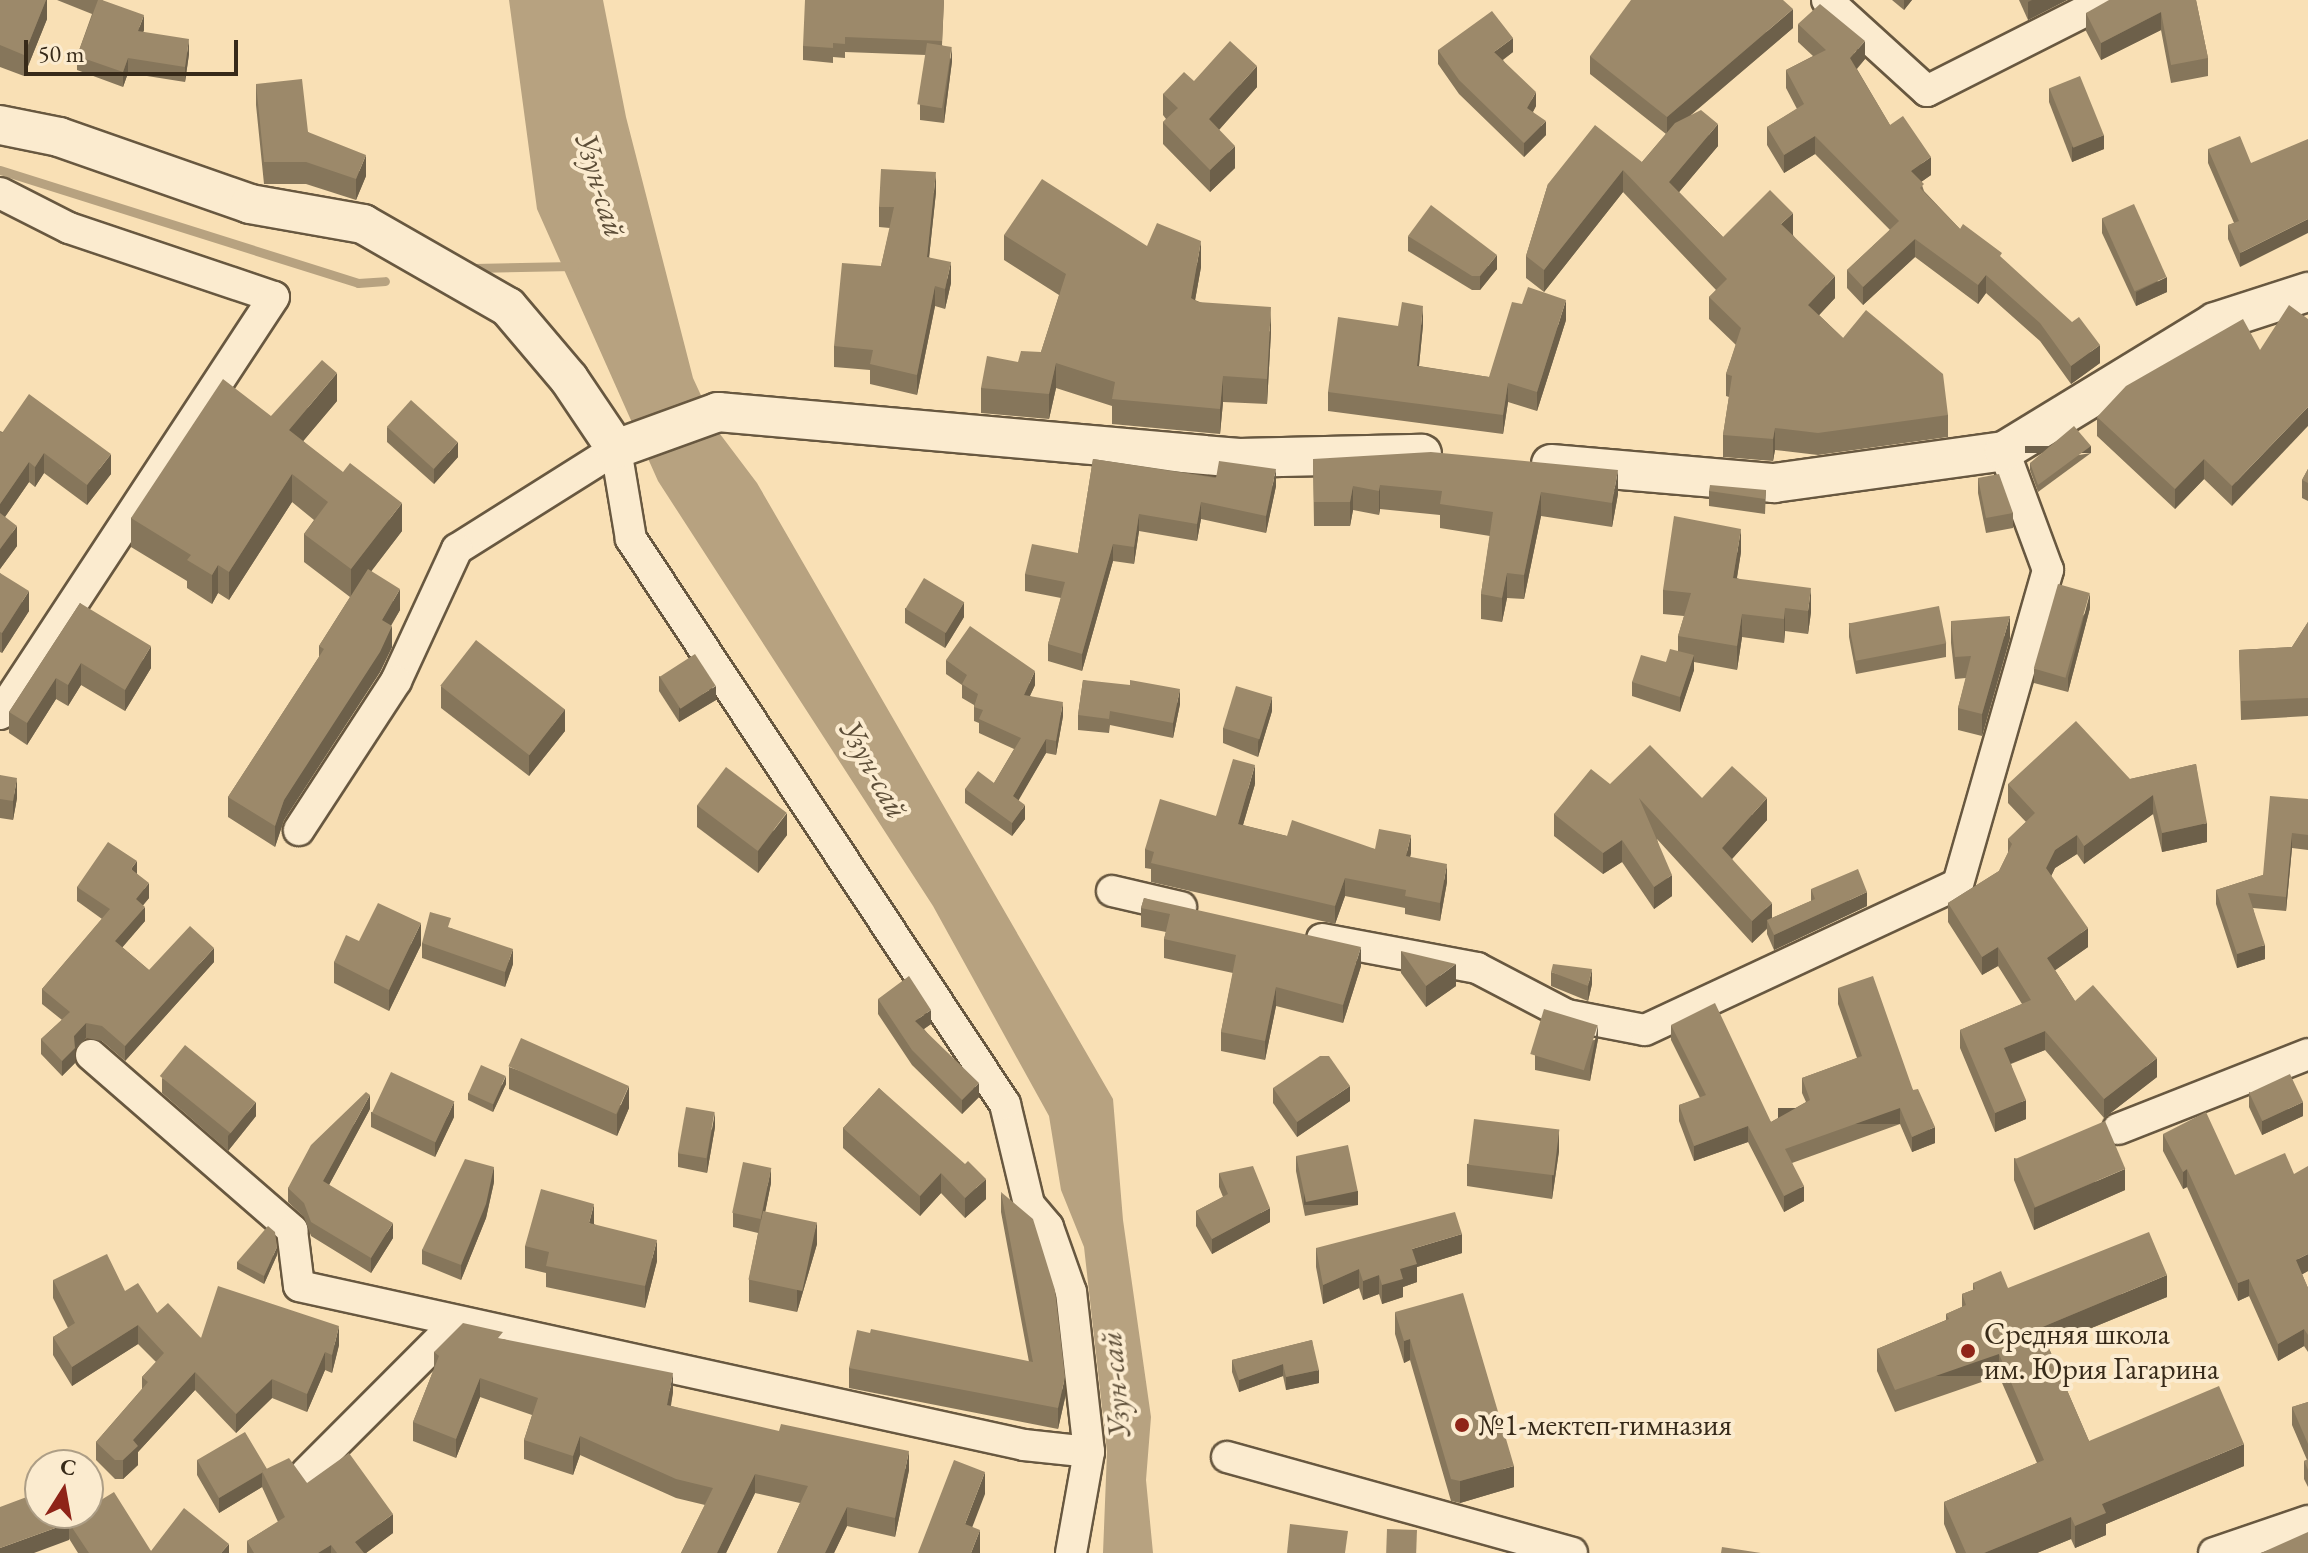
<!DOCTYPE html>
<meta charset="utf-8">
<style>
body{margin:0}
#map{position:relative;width:2308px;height:1553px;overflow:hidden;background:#f9e0b5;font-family:"EB Garamond",serif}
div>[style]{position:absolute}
.water>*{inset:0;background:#b7a280}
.stream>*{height:9px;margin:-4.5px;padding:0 4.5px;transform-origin:4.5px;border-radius:4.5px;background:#b7a280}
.roads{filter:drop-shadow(2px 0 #685840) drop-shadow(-2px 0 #685840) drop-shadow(0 2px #685840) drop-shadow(0 -2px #685840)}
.minor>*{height:30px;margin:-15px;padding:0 15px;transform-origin:15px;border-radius:15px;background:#fbebcf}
.tertiary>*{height:38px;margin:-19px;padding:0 19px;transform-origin:19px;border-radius:19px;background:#fbebcf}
.wall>*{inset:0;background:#86765b}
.shaded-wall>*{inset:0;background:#6d604a;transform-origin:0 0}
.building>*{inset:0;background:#9c896a;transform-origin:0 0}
.dots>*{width:22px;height:22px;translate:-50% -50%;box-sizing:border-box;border:4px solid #fbebcf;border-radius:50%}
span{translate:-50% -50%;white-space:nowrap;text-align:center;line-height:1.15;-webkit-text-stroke:8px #fbebcf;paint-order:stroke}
.poi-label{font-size:30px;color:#372a19}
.left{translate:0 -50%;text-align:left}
.water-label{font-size:32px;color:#5d4e38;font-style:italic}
.north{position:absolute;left:24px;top:1449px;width:80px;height:80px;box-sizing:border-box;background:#fbebcf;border:2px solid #ad9e86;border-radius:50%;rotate:11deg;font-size:22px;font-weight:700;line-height:32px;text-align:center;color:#372a19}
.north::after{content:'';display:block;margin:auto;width:28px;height:36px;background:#8f2418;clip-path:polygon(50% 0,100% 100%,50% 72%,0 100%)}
.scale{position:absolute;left:24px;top:40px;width:214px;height:36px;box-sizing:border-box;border:4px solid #372a19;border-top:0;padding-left:10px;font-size:24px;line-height:28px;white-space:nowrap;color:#372a19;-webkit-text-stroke:6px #fbebcf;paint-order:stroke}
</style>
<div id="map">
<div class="water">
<i style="clip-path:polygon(509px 0,603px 0,626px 117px,693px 378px,717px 430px,757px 483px,1113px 1099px,1123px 1220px,1151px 1417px,1146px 1480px,1153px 1553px,1103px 1553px,1107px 1452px,1084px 1247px,1061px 1190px,1049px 1116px,933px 906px,658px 481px,537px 209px)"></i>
</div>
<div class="stream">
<i style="left:0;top:170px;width:375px;rotate:17.5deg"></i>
<i style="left:358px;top:283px;width:27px;rotate:-4deg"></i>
<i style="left:474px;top:268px;width:100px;rotate:-1.1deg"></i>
</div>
<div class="roads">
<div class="minor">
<i style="left:1827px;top:0;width:135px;rotate:42.3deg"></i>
<i style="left:1927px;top:91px;width:202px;rotate:-26.8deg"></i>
<i style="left:0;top:193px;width:77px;rotate:26.9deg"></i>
<i style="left:69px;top:228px;width:216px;rotate:18.6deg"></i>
<i style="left:274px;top:297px;width:499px;rotate:123.3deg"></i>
<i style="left:1112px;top:891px;width:71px;rotate:13.1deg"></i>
<i style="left:1322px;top:939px;width:158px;rotate:10.6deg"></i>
<i style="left:1477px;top:968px;width:102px;rotate:27.6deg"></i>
<i style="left:1567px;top:1015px;width:79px;rotate:10.9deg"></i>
<i style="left:1645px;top:1030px;width:345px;rotate:-25deg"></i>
<i style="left:1958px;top:884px;width:327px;rotate:-74deg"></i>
<i style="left:2048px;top:570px;width:127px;rotate:-110.3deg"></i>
<i style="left:91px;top:1055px;width:267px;rotate:41deg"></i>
<i style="left:292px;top:1230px;width:56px;rotate:82.9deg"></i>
<i style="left:299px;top:1286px;width:742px;rotate:12.37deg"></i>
<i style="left:1024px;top:1445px;width:65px;rotate:6.1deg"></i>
<i style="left:1089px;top:1452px;width:161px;rotate:-96.4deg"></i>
<i style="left:1071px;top:1292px;width:69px;rotate:-109.5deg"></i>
<i style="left:1048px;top:1227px;width:30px;rotate:-130deg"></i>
<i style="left:1029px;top:1204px;width:103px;rotate:-103.5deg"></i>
<i style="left:1005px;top:1104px;width:678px;rotate:-123.5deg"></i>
<i style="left:631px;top:539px;width:91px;rotate:-99.5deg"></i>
<i style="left:616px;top:449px;width:188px;rotate:147.8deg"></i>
<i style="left:457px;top:549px;width:145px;rotate:114.8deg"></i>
<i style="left:396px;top:681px;width:178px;rotate:123.1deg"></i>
<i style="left:2118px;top:1129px;width:204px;rotate:-21.5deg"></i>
<i style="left:1227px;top:1457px;width:358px;rotate:15.5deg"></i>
<i style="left:306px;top:1473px;width:214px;rotate:-45deg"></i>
<i style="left:1071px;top:1553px;width:103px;rotate:-79.9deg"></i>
<i style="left:2214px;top:1553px;width:99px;rotate:-18.8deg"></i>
</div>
<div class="tertiary">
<i style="left:0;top:125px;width:60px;rotate:11.5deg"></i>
<i style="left:59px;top:137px;width:202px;rotate:19.3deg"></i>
<i style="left:250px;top:204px;width:115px;rotate:10deg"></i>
<i style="left:363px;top:224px;width:167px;rotate:29.8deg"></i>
<i style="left:508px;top:307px;width:94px;rotate:49.7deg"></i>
<i style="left:569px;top:379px;width:84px;rotate:56.1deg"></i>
<i style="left:616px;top:449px;width:109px;rotate:-19.9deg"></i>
<i style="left:718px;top:412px;width:523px;rotate:5.05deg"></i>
<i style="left:1239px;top:458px;width:183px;rotate:-1.3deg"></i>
<i style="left:1551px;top:464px;width:224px;rotate:4.9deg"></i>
<i style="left:1774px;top:483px;width:232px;rotate:-7.9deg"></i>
<i style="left:2004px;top:451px;width:247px;rotate:-31.4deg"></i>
<i style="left:2215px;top:322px;width:98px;rotate:-17.9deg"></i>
</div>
</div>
<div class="wall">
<i style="clip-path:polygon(0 0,47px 0,47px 19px,24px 76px,0 67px)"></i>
<i style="clip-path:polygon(57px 0,102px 0,144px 30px,143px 32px,189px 54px,185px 82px,128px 73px,123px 87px,77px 70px,77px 56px,92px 14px)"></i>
<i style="clip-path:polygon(944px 0,942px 45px,952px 61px,944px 123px,920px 120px,920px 105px,926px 55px,845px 52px,845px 58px,833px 57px,833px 63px,803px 60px,803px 46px)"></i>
<i style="clip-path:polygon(1892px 0,1912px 0,1904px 10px)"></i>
<i style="clip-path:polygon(2019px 0,2067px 0,2028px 20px)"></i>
<i style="clip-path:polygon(2196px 0,2208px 58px,2208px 76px,2171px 83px,2161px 30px,2101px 60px,2086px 31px,2086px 13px)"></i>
<i style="clip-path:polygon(1798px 24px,1865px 59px,1857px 69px,1890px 125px,1931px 175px,1921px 182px,1924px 191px,1960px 229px,2002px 259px,2100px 363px,2071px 384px,2040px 341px,1986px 293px,1978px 304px,1915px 257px,1863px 305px,1847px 288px,1847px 270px,1890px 230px,1815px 154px,1784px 173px,1767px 145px,1767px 127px,1797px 109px,1786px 88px,1786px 70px,1813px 56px,1798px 42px)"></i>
<i style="clip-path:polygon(1793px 28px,1691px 115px,1718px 146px,1679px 192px,1723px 237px,1793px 235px,1835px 298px,1819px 315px,1843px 338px,1948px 415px,1948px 437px,1818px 455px,1775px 450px,1773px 461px,1723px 457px,1723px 435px,1729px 397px,1726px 396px,1726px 374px,1736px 345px,1709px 319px,1709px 297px,1716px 290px,1623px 192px,1544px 292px,1526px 278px,1526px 256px,1548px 184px,1642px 162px,1666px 134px,1590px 74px,1590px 56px)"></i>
<i style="clip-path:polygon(1438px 50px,1513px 52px,1503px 60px,1536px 106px,1533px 112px,1546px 135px,1524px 157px,1459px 94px,1438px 64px)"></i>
<i style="clip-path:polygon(1194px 81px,1257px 87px,1219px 130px,1235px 168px,1210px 192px,1163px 144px,1163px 122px,1166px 119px,1163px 115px,1163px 94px)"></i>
<i style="clip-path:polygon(256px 84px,308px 132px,366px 176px,356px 200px,306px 184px,264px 184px,256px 105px)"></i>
<i style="clip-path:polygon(2049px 88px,2104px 149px,2072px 162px,2049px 102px)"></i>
<i style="clip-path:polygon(2208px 149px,2251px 163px,2240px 267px,2228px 239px,2228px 225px,2234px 223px,2208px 163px)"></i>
<i style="clip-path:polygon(936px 192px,929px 257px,951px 283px,945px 309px,935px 306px,917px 395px,870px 384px,870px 370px,834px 367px,834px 346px,881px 266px,890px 228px,879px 227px,879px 207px)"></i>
<i style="clip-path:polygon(2102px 218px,2167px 292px,2136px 306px,2102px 233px)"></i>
<i style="clip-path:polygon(1004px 235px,1147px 246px,1201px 267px,1195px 300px,1271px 332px,1267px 404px,1223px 402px,1220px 434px,1112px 424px,1112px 406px,1056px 388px,1049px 419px,981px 413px,981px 388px,1018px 362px,1041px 352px,1059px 295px,1004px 260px)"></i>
<i style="clip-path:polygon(1408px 236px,1497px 269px,1480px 290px,1472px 290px,1408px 251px)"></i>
<i style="clip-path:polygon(1566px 320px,1537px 411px,1508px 402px,1503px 434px,1328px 411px,1328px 392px,1398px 326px,1423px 325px,1419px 366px,1489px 377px)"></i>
<i style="clip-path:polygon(2260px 350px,2232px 506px,2204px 479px,2175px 509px,2097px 436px,2097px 417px)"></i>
<i style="clip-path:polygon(337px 401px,303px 441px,402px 531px,371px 571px,400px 610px,391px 626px,392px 647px,380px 672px,284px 820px,275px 847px,228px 817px,228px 797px,319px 657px,319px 646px,350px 597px,304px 562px,304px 534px,314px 520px,292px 502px,229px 600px,218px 593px,212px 604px,187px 588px,187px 581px,131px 547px,131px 518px,271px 416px)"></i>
<i style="clip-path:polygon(387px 427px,458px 457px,434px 484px,387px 442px)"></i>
<i style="clip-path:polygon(0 431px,111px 474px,87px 505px,44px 473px,35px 487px,29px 482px,5px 517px,17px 546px,0 569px)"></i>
<i style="clip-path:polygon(2091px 453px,2038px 492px,2030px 470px,2030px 463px)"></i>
<i style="clip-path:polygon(1093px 459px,1276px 486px,1266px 533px,1201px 519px,1197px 541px,1139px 531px,1134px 564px,1113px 561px,1082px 671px,1048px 661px,1048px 644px,1061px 598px,1025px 591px,1025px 574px,1078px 553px)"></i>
<i style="clip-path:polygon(1313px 459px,1618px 494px,1612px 527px,1541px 516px,1524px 599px,1507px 598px,1502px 622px,1481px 619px,1481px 594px,1490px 536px,1440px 528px,1440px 515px,1380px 509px,1379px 515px,1353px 510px,1350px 526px,1314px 526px)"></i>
<i style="clip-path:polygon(2308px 469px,2308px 501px,2302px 498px,2302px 480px)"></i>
<i style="clip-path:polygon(1978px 478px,2013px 513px,2013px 528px,1986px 533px,1978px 493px)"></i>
<i style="clip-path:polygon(1766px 490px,1765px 514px,1709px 506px,1709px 491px)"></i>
<i style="clip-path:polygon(1741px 552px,1737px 578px,1811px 612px,1808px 634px,1785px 631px,1784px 643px,1742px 637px,1737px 670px,1694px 662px,1694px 670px,1680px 712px,1632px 696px,1632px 682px,1666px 662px,1678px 651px,1678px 636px,1684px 616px,1663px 614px,1663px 590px)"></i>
<i style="clip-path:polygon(0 573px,29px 611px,2px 653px,0 652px)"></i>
<i style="clip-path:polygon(80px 603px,151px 668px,125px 711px,81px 685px,68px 706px,56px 699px,27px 745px,9px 733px,9px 712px)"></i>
<i style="clip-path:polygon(905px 608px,964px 617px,945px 648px,905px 623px)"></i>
<i style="clip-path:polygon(2090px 608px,2068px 692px,2034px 683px,2034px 669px)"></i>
<i style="clip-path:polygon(1951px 621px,2010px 638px,1982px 736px,1958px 730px,1958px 708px,1966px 678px,1955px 679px,1951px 643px)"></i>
<i style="clip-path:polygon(2308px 622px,2308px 716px,2241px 720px,2239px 650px,2292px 647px)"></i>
<i style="clip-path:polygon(1849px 623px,1946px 643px,1946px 657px,1856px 674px,1849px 637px)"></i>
<i style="clip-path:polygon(946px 660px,1035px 685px,1030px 696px,1063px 716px,1056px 755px,1046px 753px,1018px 800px,1025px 819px,1012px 836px,965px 803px,965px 789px,994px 783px,1014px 749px,979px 733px,979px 723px,974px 721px,974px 705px,962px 698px,962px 685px,946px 674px)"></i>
<i style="clip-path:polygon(659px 676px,716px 700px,679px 722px,659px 691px)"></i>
<i style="clip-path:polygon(1083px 680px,1180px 704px,1173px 738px,1110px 725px,1109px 733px,1078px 730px,1078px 715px)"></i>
<i style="clip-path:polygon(441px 686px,565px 731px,529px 776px,441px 708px)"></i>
<i style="clip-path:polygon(1272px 711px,1258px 757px,1223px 743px,1223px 728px)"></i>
<i style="clip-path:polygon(2196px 764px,2207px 842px,2162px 852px,2153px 814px,2084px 864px,2077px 854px,2055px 868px,2051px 876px,2088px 947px,2055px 970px,2075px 1001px,2157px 1077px,2104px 1118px,2045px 1050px,2011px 1064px,2026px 1119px,1995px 1132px,1960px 1048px,1960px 1030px,2022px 1004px,1998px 966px,1982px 975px,1948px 922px,1948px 903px,1999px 871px,2008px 853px,2008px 839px,2026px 822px,2008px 803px,2008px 784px,2130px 779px)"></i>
<i style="clip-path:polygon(0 775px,17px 798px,13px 820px,0 818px)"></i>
<i style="clip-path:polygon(1255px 784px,1243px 825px,1287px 836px,1375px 849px,1411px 853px,1410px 857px,1447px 882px,1440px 921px,1405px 914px,1405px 908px,1345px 896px,1335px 924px,1151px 882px,1151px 869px,1145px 868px,1145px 849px,1216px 816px)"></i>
<i style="clip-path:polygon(1610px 784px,1702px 798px,1767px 820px,1732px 859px,1772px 918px,1811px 901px,1811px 889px,1867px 906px,1774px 950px,1767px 934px,1767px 929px,1752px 943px,1657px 839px,1672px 896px,1654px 909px,1622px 862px,1603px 874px,1554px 836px,1554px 814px)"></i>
<i style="clip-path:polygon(2308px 799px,2308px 850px,2292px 848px,2286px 911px,2253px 908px,2265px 959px,2237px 968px,2216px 904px,2216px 890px,2263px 875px)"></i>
<i style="clip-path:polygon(697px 805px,787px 835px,758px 873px,697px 827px)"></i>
<i style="clip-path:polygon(137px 874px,149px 898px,143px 905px,145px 921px,122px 947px,149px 970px,214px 962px,125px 1061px,102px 1041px,86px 1038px,75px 1049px,75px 1063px,62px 1076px,41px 1054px,41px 1039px,62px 1020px,42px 1004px,42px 989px,102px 919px,77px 901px,77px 887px)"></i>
<i style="clip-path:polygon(1144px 898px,1361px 966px,1343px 1023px,1276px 1006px,1265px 1060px,1221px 1051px,1221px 1032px,1233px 973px,1164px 958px,1164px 939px,1166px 932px,1141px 927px,1141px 908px)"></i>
<i style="clip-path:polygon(451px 928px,513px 964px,505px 987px,422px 958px,422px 943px)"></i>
<i style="clip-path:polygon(359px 941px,421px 945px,389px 1011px,334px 983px,334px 962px)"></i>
<i style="clip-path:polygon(1401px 951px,1456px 986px,1426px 1007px,1401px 973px)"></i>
<i style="clip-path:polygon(1551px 972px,1592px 984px,1588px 1001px,1551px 986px)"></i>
<i style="clip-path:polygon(1838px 988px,1913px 1090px,1935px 1143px,1912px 1152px,1900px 1124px,1792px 1163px,1804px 1201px,1784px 1212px,1748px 1142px,1694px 1161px,1679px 1121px,1679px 1105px,1700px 1098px,1671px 1040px,1671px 1025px,1771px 1122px,1806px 1102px,1802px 1093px,1802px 1078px,1857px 1058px,1838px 1004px)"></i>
<i style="clip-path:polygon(878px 999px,931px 1024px,924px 1029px,979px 1097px,962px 1114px,912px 1065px,878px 1014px)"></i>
<i style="clip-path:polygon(1598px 1039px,1590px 1081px,1535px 1070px,1535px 1055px)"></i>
<i style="clip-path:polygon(509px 1067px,629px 1108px,617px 1136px,509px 1089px)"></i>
<i style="clip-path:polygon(162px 1078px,256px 1116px,228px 1151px,162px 1093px)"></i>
<i style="clip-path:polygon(506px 1084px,493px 1112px,468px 1100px,468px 1093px)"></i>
<i style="clip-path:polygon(879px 1088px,986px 1199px,965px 1218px,941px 1193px,920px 1216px,843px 1148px,843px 1128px)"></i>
<i style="clip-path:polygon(1273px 1088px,1350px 1101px,1297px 1137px,1273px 1103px)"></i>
<i style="clip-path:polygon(2249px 1092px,2303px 1116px,2262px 1135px,2249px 1107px)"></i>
<i style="clip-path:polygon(370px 1109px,329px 1185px,393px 1238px,371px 1273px,311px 1236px,304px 1217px,288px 1202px,288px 1188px)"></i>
<i style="clip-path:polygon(371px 1112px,454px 1117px,435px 1157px,371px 1127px)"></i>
<i style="clip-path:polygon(715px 1127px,707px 1173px,678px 1167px,678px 1153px)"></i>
<i style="clip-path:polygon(2163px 1134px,2235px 1175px,2308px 1271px,2302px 1274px,2308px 1288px,2308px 1352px,2304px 1346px,2278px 1361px,2249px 1296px,2238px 1301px,2187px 1187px,2183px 1189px,2163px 1151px)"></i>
<i style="clip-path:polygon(1559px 1151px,1552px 1199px,1467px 1186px,1467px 1164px)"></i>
<i style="clip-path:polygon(1296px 1156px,1358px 1205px,1305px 1216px,1296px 1171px)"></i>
<i style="clip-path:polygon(2014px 1158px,2125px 1190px,2034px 1230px,2014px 1180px)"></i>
<i style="clip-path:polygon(1219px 1173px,1270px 1222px,1212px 1254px,1196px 1226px,1196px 1211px,1223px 1197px,1219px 1187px)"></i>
<i style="clip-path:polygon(494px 1182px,486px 1218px,461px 1280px,422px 1264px,422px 1250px)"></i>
<i style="clip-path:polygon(771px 1183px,765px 1212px,817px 1244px,797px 1312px,749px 1302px,749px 1280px,758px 1233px,733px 1227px,733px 1213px)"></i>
<i style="clip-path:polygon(1001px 1192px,1065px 1398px,1058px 1429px,849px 1388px,849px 1368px,870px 1333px,1029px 1362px,1001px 1212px)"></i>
<i style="clip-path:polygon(594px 1224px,657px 1261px,645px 1308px,546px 1287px,546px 1273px,525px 1268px,525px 1246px)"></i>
<i style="clip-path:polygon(1316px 1248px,1462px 1253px,1417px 1267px,1417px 1282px,1403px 1287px,1403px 1297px,1382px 1304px,1379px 1294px,1363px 1300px,1359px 1288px,1323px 1304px,1316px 1267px)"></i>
<i style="clip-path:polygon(277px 1255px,264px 1284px,237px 1269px,237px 1262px)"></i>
<i style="clip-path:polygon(53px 1280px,125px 1291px,157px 1313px,201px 1338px,339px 1345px,332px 1373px,325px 1370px,307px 1412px,272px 1398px,236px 1433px,195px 1390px,138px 1452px,138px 1465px,123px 1479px,115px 1479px,96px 1460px,96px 1442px,142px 1389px,142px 1377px,156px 1362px,138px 1344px,72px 1386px,53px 1355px,53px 1337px,68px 1328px,53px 1298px)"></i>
<i style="clip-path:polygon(1973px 1283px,2008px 1288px,2167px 1297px,2048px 1346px,2089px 1441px,2244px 1466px,2106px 1524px,2106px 1535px,2075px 1548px,2071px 1539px,2037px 1553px,1956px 1553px,1944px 1524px,1944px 1502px,2037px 1463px,1999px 1376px,1895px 1412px,1877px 1371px,1877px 1349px,1946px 1320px,1946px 1314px,1962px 1307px,1962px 1294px,1973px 1290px)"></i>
<i style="clip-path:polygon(1395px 1312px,1514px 1487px,1460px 1503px,1451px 1501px,1410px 1360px,1404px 1363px,1395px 1334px)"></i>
<i style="clip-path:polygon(503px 1339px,673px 1392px,671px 1406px,909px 1470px,895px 1537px,847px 1526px,834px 1553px,777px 1553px,800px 1503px,755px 1493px,726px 1553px,681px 1553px,705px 1505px,676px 1498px,580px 1455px,573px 1475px,524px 1459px,524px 1440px,532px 1415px,480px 1397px,456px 1458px,413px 1441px,413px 1422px,434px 1369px,434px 1352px)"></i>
<i style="clip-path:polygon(1312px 1340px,1319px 1383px,1286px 1390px,1283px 1376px,1239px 1392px,1232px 1372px,1232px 1360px)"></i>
<i style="clip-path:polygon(2308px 1402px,2308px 1487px,2304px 1479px,2304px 1461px,2307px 1460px,2292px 1425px,2292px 1407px)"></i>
<i style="clip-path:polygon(197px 1460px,267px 1469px,307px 1483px,393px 1533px,366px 1553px,247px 1553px,247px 1541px,278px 1522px,262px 1487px,219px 1513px,197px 1475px)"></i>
<i style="clip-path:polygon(40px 1492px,151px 1551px,229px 1553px,78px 1553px)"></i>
</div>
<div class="shaded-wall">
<i style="clip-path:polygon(46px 0,47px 0,47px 19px,24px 76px,24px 55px)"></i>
<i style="clip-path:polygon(1904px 0,1912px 0,1904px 10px)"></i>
<i style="clip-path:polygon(2032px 0,2067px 0,2028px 20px,2028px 2px)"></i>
<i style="clip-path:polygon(1793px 9px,1793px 28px,1667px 135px,1667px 117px)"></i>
<i style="clip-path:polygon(2161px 12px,2161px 30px,2101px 60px,2101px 43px)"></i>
<i style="clip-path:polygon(144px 15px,144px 30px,138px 46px,138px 31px)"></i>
<i style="clip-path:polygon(1513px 38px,1513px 52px,1494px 66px,1494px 52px)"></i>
<i style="clip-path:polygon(189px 39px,189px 54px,185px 82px,185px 67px)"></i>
<i style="clip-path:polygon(1865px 41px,1865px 59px,1850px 76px,1850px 58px)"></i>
<i style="clip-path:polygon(952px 47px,952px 61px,944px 123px,944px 108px)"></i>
<i style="clip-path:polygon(128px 58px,128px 73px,123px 87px,123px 72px)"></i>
<i style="clip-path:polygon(1257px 66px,1257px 87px,1209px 141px,1209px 119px)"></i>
<i style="clip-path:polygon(1536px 92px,1536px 106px,1527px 122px,1527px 108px)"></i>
<i style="clip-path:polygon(1546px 121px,1546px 135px,1524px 157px,1524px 143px)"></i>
<i style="clip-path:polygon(1718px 124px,1718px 146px,1669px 204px,1669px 182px)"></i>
<i style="clip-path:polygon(2104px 135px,2104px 149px,2072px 162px,2072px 147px)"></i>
<i style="clip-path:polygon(1815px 136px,1815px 154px,1784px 173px,1784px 155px)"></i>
<i style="clip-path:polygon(1235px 146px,1235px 168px,1210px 192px,1210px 170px)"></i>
<i style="clip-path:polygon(366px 155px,366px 176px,356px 200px,356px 179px)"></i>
<i style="clip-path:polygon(1931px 157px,1931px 175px,1911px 189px,1911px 171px)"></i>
<i style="clip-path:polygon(1623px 170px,1623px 192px,1544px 292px,1544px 270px)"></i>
<i style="clip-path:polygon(936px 172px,936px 192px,927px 277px,927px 257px)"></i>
<i style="clip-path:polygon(1793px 213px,1793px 235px,1781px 246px,1781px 224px)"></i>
<i style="clip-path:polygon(2308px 219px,2308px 233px,2240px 267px,2240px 253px)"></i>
<i style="clip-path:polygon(1915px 239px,1915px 257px,1863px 305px,1863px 287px)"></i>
<i style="clip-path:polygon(1201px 241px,1201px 267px,1191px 323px,1191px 298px)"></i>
<i style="clip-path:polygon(1497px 255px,1497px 269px,1480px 290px,1480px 276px)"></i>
<i style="clip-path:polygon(951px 262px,951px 283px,945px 309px,945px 289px)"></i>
<i style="clip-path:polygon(1986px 275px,1986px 293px,1978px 304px,1978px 285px)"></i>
<i style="clip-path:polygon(1835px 276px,1835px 298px,1808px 327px,1808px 305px)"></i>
<i style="clip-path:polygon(2167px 277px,2167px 292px,2136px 306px,2136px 292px)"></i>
<i style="clip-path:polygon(935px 286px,935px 306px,917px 395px,917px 375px)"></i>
<i style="clip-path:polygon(1566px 300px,1566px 320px,1537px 411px,1537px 392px)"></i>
<i style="clip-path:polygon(1423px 306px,1423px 325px,1417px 385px,1417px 366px)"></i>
<i style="clip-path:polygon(1271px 307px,1271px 332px,1267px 404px,1267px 379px)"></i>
<i style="clip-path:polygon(2100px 345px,2100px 363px,2071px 384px,2071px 366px)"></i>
<i style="clip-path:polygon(1056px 363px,1056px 388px,1049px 419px,1049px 394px)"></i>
<i style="clip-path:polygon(337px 373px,337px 401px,289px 458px,289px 430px)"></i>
<i style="clip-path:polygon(1223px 376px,1223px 402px,1220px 434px,1220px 409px)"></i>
<i style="clip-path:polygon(1508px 383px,1508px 402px,1503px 434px,1503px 415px)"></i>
<i style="clip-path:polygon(2308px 407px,2308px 426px,2232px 506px,2232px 486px)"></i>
<i style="clip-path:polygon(1775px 428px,1775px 450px,1773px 461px,1773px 439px)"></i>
<i style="clip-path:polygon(458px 442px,458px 457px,434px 484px,434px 469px)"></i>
<i style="left:2091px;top:446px;width:7px;height:66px;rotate:90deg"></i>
<i style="clip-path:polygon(44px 453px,44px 473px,35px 487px,35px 467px)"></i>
<i style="clip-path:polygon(111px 454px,111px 474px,87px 505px,87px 485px)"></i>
<i style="clip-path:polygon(2204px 459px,2204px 479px,2175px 509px,2175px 489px)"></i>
<i style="clip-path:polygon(29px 462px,29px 482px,0 524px,0 504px)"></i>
<i style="clip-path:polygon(1276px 469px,1276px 486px,1266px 533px,1266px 516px)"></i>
<i style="clip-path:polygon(1618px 470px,1618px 494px,1612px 527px,1612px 503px)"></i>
<i style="clip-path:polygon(292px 474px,292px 502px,229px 600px,229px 572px)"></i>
<i style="clip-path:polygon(1380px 485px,1380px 509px,1379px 515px,1379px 491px)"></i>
<i style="clip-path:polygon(1353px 486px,1353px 510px,1350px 526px,1350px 502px)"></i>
<i style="clip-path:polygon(1541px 492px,1541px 516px,1524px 599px,1524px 575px)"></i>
<i style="clip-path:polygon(1201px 502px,1201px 519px,1197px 541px,1197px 524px)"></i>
<i style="clip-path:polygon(402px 503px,402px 531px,351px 598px,351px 569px)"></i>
<i style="clip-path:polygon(1139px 514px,1139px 531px,1134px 564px,1134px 547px)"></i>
<i style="clip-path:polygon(17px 526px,17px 546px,0 569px,0 549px)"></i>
<i style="clip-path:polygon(1741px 529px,1741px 552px,1733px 601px,1733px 578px)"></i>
<i style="clip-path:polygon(1113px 544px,1113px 561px,1082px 671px,1082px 654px)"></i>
<i style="clip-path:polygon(218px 565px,218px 593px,212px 604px,212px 575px)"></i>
<i style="clip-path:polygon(1507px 573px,1507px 598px,1502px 622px,1502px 598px)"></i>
<i style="clip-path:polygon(1811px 588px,1811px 612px,1808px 634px,1808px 611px)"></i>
<i style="clip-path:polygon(400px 589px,400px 610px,382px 640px,382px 620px)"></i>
<i style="clip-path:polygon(29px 591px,29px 611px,2px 653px,2px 633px)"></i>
<i style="clip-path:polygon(2090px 593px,2090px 608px,2068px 692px,2068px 678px)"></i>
<i style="clip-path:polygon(964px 602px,964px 617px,945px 648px,945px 633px)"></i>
<i style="clip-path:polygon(1785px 608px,1785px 631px,1784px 643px,1784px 619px)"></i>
<i style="clip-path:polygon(1742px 614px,1742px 637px,1737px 670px,1737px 646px)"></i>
<i style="clip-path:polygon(2010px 616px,2010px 638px,1982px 736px,1982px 714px)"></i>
<i style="clip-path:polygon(392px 626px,392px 647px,380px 672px,284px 820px,275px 847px,275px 826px,284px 800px)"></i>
<i style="clip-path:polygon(151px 646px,151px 668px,125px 711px,125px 690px)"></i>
<i style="clip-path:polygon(1694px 655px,1694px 670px,1680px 712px,1680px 697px)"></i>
<i style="clip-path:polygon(81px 663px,81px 685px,68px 706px,68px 685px)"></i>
<i style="clip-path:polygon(1035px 671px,1035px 685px,1024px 708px,1024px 695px)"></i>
<i style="clip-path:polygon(56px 678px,56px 699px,27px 745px,27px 723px)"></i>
<i style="clip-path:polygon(716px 686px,716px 700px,679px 722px,679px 708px)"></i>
<i style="clip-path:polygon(1180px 689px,1180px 704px,1173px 738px,1173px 723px)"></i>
<i style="clip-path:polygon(1272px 697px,1272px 711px,1258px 757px,1258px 742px)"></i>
<i style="clip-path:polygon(1063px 702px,1063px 716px,1056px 755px,1056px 741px)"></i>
<i style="clip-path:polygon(565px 709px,565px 731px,529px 776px,529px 755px)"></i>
<i style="clip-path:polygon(1046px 739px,1046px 753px,1013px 810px,1013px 796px)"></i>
<i style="clip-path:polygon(1255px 765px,1255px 784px,1238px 842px,1238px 824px)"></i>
<i style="clip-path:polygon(17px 778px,17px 798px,13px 820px,13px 801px)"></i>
<i style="clip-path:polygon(2153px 795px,2153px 814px,2084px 864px,2084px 846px)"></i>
<i style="clip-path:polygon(1767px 798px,1767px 820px,1722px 870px,1722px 848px)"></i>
<i style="clip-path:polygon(1025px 805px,1025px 819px,1012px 836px,1012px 823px)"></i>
<i style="clip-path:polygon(787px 813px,787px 835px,758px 873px,758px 851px)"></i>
<i style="clip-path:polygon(2207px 823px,2207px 842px,2162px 852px,2162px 833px)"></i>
<i style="clip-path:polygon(2292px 833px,2292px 848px,2286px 911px,2286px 897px)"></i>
<i style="clip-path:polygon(1411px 835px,1411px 853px,1406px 875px,1406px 856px)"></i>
<i style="clip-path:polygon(2077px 835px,2077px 854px,2055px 868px,2046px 887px,2046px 868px,2055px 850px)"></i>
<i style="clip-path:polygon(1622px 840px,1622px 862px,1603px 874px,1603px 853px)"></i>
<i style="clip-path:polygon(137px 861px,137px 876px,131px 869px)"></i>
<i style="clip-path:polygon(1447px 864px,1447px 882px,1440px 921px,1440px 903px)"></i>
<i style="clip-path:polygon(1672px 875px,1672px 896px,1654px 909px,1654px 887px)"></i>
<i style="clip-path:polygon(1345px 878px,1345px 896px,1335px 924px,1335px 906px)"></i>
<i style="clip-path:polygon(149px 883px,149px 898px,136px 914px,136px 899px)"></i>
<i style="clip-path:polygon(1867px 892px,1867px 906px,1774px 950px,1774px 935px)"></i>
<i style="clip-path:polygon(1772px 903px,1772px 924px,1767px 920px,1767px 928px,1752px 943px,1752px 921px)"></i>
<i style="clip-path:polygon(145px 907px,145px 921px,115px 956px,115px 941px)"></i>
<i style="clip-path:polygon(421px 923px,421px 945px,389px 1011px,389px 990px)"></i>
<i style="clip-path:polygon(2088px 928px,2088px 947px,2047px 976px,2047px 958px)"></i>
<i style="clip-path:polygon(2265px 945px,2265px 959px,2237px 968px,2237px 954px)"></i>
<i style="clip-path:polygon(1361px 947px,1361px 966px,1343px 1023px,1343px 1005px)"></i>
<i style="clip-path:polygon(1998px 947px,1998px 966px,1982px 975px,1982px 957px)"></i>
<i style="clip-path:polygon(214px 948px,214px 962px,125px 1061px,125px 1046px)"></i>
<i style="clip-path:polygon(513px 949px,513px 964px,505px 987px,505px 972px)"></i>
<i style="clip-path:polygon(1456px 964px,1456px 986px,1426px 1007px,1426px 986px)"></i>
<i style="clip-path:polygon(1592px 969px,1592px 984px,1588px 1001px,1588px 986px)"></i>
<i style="clip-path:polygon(1276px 987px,1276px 1006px,1265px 1060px,1265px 1041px)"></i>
<i style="clip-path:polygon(931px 1010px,931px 1024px,915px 1035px,915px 1021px)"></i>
<i style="clip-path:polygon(86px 1023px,86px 1038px,75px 1049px,75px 1063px,62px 1076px,62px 1061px,74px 1036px)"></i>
<i style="clip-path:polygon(1598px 1025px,1598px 1039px,1590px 1081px,1590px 1066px)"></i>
<i style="clip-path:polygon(2045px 1031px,2045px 1050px,2004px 1066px,2004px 1048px)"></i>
<i style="clip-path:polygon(2157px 1058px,2157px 1077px,2104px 1118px,2104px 1099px)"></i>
<i style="clip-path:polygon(506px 1076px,506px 1084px,493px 1112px,493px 1105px)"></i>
<i style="clip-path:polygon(979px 1083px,979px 1097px,962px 1114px,962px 1100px)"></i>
<i style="clip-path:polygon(629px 1086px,629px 1108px,617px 1136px,617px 1114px)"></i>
<i style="clip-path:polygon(1350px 1086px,1350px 1101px,1297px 1137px,1297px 1122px)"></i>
<i style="clip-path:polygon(370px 1095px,370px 1109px,323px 1196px,323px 1181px)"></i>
<i style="clip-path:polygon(2026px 1100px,2026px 1119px,1995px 1132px,1995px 1113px)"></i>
<i style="clip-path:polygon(256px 1102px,256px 1116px,228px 1151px,228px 1136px)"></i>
<i style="clip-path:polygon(454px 1102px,454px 1117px,435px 1157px,435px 1143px)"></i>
<i style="clip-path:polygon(2303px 1102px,2303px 1116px,2262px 1135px,2262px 1121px)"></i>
<i style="left:1900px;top:1108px;width:16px;height:122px;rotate:90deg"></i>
<i style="clip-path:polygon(715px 1112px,715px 1127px,707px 1173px,707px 1158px)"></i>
<i style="clip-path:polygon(1748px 1126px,1748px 1142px,1694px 1161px,1694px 1146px)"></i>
<i style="clip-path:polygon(1935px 1127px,1935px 1143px,1912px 1152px,1912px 1137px)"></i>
<i style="clip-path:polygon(1559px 1129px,1559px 1151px,1552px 1199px,1552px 1177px)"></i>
<i style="clip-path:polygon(494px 1167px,494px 1182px,486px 1218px,461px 1280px,461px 1265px)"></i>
<i style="clip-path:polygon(771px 1168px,771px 1183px,761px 1233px,761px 1219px)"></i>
<i style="clip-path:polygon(2125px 1169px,2125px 1190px,2034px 1230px,2034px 1208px)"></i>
<i style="clip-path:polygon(2187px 1169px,2187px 1187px,2183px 1189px,2183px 1172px)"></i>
<i style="clip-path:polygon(941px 1173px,941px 1193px,920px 1216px,920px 1196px)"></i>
<i style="clip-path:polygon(986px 1179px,986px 1199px,965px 1218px,965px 1198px)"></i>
<i style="clip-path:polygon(1804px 1186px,1804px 1201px,1784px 1212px,1784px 1196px)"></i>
<i style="left:1358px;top:1191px;width:14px;height:54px;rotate:90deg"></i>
<i style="clip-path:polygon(594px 1204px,594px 1226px,589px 1223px)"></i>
<i style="clip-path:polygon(1270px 1208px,1270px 1222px,1212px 1254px,1212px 1239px)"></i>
<i style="clip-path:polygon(817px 1222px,817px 1244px,797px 1312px,797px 1290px)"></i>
<i style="clip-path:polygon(393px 1223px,393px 1238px,371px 1273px,371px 1258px)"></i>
<i style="clip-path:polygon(1462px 1234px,1462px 1253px,1417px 1267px,1417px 1282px,1403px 1287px,1403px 1297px,1382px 1304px,1382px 1285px,1400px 1269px,1412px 1249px)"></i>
<i style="clip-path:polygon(657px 1240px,657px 1261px,645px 1308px,645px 1286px)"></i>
<i style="clip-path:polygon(277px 1247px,277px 1255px,264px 1284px,264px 1276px)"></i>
<i style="clip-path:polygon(2308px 1254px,2308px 1271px,2296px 1278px,2296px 1260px)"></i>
<i style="clip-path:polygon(1359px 1269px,1359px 1288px,1323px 1304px,1323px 1285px)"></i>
<i style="clip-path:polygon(1379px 1275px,1379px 1294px,1363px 1300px,1363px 1281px)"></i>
<i style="clip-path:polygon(2167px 1275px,2167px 1297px,2040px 1349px,2040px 1328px)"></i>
<i style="clip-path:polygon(2249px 1279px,2249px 1296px,2238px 1301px,2238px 1283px)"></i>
<i style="clip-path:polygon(138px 1325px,138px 1344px,72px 1386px,72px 1367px)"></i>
<i style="clip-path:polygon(339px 1326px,339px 1345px,332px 1373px,332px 1355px)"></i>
<i style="clip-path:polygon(2304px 1329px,2304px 1346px,2278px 1361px,2278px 1344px)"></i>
<i style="clip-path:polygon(1410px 1339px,1410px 1360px,1404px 1363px,1404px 1341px)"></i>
<i style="clip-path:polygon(325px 1352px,325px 1370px,307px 1412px,307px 1394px)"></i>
<i style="left:1999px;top:1354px;width:22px;height:110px;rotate:90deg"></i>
<i style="clip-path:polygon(1283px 1364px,1283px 1376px,1239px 1392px,1239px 1380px)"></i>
<i style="clip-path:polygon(1319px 1370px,1319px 1383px,1286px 1390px,1286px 1377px)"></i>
<i style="clip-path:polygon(195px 1372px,195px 1390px,138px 1452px,138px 1465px,123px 1479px,123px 1460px,133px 1440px)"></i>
<i style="clip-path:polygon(673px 1373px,673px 1392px,667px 1424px,667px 1405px)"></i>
<i style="clip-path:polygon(1065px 1377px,1065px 1398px,1058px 1429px,1058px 1408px)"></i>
<i style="clip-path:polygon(480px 1378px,480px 1397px,456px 1458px,456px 1439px)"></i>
<i style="clip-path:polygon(272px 1379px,272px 1398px,236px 1433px,236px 1414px)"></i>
<i style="clip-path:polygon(580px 1436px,580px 1455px,573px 1475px,573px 1456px)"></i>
<i style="clip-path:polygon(2244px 1444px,2244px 1466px,2106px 1524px,2106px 1535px,2075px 1548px,2075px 1526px,2102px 1504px)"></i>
<i style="clip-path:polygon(909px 1451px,909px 1470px,895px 1537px,895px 1518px)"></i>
<i style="clip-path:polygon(1514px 1466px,1514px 1487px,1460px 1503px,1460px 1481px)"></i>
<i style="clip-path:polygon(985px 1472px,985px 1494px,965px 1546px,965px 1524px)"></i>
<i style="clip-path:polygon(262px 1473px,262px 1487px,219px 1513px,219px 1498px)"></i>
<i style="clip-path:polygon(755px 1474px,755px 1493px,726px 1553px,717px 1553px)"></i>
<i style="clip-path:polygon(847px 1507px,847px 1526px,834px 1553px,825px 1553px)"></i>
<i style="clip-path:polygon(393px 1514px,393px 1533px,366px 1553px,355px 1553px,355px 1542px)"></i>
<i style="clip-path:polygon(2071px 1517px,2071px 1539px,2037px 1553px,1984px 1553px)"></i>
<i style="clip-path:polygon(69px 1523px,69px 1540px,34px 1553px,0 1553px,0 1548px)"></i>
<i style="clip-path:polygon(980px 1530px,980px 1553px,971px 1553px)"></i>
<i style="clip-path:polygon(229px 1544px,229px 1553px,221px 1553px)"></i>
<i style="clip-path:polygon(331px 1545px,331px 1553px,318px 1553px)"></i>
</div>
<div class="building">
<i style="clip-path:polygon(0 0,46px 0,24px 55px,0 45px)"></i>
<i style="clip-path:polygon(98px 0,102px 0,144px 15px,138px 31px,189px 39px,185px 67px,128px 58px,123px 72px,77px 56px)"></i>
<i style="clip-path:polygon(805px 0,944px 0,942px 41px,845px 37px,845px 44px,833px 43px,833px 48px,803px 46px)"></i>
<i style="clip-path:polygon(1631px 0,1783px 0,1793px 9px,1667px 117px,1590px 56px)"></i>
<i style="clip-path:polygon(2109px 0,2196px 0,2208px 58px,2171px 65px,2161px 12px,2101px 43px,2086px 13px)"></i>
<i style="clip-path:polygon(1820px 4px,1865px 41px,1850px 58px,1890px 125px,1903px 116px,1931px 157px,1911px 171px,1924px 184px,1920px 188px,1960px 229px,1963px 224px,2002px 253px,2000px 256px,2072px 322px,2079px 317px,2100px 345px,2071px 366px,2040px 323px,1986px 275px,1978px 285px,1915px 239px,1863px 287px,1847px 270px,1899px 221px,1815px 136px,1784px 155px,1767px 127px,1804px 104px,1786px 70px,1826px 50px,1798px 24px)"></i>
<i style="clip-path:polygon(1492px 11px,1513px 38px,1494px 52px,1536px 92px,1527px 108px,1546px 121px,1524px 143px,1459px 80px,1438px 50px)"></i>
<i style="clip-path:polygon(1230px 41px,1257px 66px,1209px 119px,1235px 146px,1210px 170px,1163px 122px,1178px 108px,1163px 94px,1184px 72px,1194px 81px)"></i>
<i style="left:927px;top:43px;width:25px;height:62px;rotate:9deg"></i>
<i style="left:2080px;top:76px;width:64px;height:33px;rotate:68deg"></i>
<i style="clip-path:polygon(302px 79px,308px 132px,366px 155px,356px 179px,306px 162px,264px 162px,256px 84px)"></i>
<i style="clip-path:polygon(1701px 110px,1718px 124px,1669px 182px,1723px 237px,1770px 190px,1793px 213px,1781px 224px,1835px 276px,1808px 305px,1843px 338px,1866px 310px,1943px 374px,1948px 415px,1818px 433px,1775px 428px,1773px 439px,1723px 435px,1732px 376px,1726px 374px,1741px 328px,1709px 297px,1727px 279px,1623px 170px,1544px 270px,1526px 256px,1548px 184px,1595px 125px,1642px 162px,1675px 123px)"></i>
<i style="clip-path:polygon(2240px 136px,2251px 163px,2308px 139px,2308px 219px,2240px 253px,2228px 225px,2239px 221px,2208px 149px)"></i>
<i style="clip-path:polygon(881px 169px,936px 172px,927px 257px,951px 262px,945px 289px,935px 286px,917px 375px,870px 364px,873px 350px,834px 346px,842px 263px,881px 266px,894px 207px,879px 207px)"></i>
<i style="clip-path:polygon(1042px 179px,1147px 246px,1157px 223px,1201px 241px,1191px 298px,1198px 302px,1271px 307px,1267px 379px,1223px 376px,1220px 409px,1112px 399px,1115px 382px,1056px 363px,1049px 394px,981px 388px,987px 356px,1018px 362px,1021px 351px,1041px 352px,1066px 274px,1004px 235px)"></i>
<i style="left:2134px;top:204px;width:80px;height:35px;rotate:66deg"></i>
<i style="clip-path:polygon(1431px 205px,1497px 255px,1480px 276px,1472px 276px,1408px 236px)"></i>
<i style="clip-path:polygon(1528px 287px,1566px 300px,1537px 392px,1508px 383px,1503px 415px,1328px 392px,1338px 317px,1398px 326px,1402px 302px,1423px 306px,1417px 366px,1489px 377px,1512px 302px,1522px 304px)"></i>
<i style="clip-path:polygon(2289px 305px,2308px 319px,2308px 407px,2232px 486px,2204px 459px,2175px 489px,2097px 417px,2126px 386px,2243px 319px,2260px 350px)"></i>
<i style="clip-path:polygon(322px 360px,337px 373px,289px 430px,343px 472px,350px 463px,402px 503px,351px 569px,304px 534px,328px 502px,292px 474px,229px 572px,218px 565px,212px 575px,187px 560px,191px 555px,131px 518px,223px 379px,271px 416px)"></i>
<i style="clip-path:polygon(29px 394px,111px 454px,87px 485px,44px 453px,35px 467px,29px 462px,0 504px,0 431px,2px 433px)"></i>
<i style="left:411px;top:400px;width:63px;height:36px;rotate:42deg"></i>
<i style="clip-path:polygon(2074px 426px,2091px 446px,2038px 485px,2030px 463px)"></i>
<i style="clip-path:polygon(1431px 452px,1618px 470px,1612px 503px,1541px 492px,1524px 575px,1507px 573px,1502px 598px,1481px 594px,1493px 512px,1440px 504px,1442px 491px,1380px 485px,1379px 491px,1353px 486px,1350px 502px,1314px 502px,1313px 459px)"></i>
<i style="clip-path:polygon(1093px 459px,1216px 478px,1219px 461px,1276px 469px,1266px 516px,1201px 502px,1197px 524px,1139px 514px,1134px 547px,1113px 544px,1082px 654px,1048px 644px,1065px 582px,1025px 574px,1032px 544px,1078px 553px)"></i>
<i style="clip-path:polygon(2308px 469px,2308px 483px,2302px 480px)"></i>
<i style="clip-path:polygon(1999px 474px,2013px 513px,1986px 518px,1978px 478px)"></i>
<i style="clip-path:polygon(1710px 485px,1766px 490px,1765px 499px,1709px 491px)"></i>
<i style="clip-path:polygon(0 513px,17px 526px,0 549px)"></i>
<i style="clip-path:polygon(1674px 516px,1741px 529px,1733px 578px,1811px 588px,1808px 611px,1785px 608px,1784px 619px,1742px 614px,1737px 646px,1678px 636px,1691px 593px,1663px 590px)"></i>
<i style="clip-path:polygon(368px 569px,400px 589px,382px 620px,392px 626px,380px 652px,284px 800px,275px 826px,228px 797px,324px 649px,319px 646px)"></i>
<i style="clip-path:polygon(0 573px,29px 591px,2px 633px,0 632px)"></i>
<i style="left:924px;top:578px;width:47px;height:36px;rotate:31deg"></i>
<i style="left:2058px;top:584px;width:33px;height:88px;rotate:16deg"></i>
<i style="clip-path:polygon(80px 603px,151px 646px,125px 690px,81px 663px,68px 685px,56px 678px,27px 723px,9px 712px)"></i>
<i style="left:1939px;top:606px;width:38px;height:92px;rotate:79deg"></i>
<i style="clip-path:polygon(2010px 616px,1982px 714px,1958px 708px,1971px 656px,1955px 657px,1951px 621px)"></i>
<i style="clip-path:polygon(2308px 622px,2308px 698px,2241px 701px,2239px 650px,2292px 647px)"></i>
<i style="clip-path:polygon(970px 626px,1035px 671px,1024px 695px,1063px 702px,1056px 741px,1046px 739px,1013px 796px,1025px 805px,1012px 823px,965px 789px,978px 771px,994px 783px,1021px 738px,979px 719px,983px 710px,974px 707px,978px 694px,962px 684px,967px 675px,946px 660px)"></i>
<i style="left:476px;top:640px;width:113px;height:58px;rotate:38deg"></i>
<i style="clip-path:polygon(1670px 649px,1694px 655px,1680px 697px,1632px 682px,1641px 655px,1666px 662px)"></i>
<i style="left:695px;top:654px;width:38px;height:42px;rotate:57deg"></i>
<i style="clip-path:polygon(1083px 680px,1130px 685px,1130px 680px,1180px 689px,1173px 723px,1110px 711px,1109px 719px,1078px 715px)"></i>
<i style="left:1236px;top:686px;width:38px;height:44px;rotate:17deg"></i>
<i style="clip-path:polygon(2076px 721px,2130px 779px,2196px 764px,2207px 823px,2162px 833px,2153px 795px,2084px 846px,2077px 835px,2055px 850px,2046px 868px,2088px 928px,2047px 958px,2075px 1001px,2093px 985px,2157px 1058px,2104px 1099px,2045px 1031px,2004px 1048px,2026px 1100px,1995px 1113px,1960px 1030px,2031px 1000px,1998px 947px,1982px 957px,1948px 903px,1999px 871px,2012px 844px,2008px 839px,2035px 813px,2008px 784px)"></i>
<i style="clip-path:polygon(1650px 745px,1702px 798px,1732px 766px,1767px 798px,1722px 848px,1772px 903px,1752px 921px,1639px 798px,1672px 875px,1654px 887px,1622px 840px,1603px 853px,1554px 814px,1591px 769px,1610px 784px)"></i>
<i style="clip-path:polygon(1233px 759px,1255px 765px,1238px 824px,1287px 836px,1292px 820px,1375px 849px,1379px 829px,1411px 835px,1406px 856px,1447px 864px,1440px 903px,1405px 896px,1406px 890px,1345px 878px,1335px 906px,1151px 863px,1154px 852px,1145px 849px,1160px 799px,1216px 816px)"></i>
<i style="left:726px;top:767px;width:76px;height:48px;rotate:37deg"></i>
<i style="clip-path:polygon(0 775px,17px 778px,13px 801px,0 799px)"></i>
<i style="clip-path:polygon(2270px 796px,2308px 799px,2308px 835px,2292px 833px,2286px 897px,2248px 893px,2265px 945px,2237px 954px,2216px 890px,2263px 875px)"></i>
<i style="clip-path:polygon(108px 842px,137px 861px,131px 869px,149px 883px,136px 899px,145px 907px,115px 941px,149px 970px,190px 926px,214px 948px,125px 1046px,102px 1026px,86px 1023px,74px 1036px,75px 1048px,62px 1061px,41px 1039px,70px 1012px,42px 989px,110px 909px,77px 887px)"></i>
<i style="clip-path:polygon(1858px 869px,1867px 892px,1774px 935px,1767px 920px,1815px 899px,1811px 889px)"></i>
<i style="clip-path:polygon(1144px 898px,1361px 947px,1343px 1005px,1276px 987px,1265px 1041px,1221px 1032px,1236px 955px,1164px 939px,1170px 914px,1141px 908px)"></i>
<i style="clip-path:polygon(378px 903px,421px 923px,389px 990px,334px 962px,346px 935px,359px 941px)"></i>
<i style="clip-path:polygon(430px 912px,451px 918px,448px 927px,513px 949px,505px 972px,422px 943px)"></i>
<i style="clip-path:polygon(1401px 951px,1456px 964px,1426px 986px)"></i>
<i style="clip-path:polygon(1553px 964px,1592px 969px,1588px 986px,1551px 972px)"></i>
<i style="clip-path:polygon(909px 976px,931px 1010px,915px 1021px,979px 1083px,962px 1100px,912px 1050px,878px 999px)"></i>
<i style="clip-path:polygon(1873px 976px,1913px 1090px,1918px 1089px,1935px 1127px,1912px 1137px,1900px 1108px,1785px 1149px,1804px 1186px,1784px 1196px,1748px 1126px,1694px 1146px,1679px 1105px,1706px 1095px,1671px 1025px,1715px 1003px,1771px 1122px,1810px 1100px,1802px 1078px,1862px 1056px,1838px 988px)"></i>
<i style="left:1544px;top:1009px;width:56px;height:47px;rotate:17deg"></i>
<i style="left:521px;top:1038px;width:118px;height:31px;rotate:24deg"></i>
<i style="left:185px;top:1045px;width:91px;height:40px;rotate:39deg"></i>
<i style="clip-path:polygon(1320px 1056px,1329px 1056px,1350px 1086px,1297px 1122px,1273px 1088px)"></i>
<i style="left:481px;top:1065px;width:27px;height:31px;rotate:24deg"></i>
<i style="left:391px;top:1072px;width:70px;height:45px;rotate:25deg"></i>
<i style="left:2290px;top:1074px;width:31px;height:45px;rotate:65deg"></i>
<i style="clip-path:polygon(879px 1088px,965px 1164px,968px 1161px,986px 1179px,965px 1198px,941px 1173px,920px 1196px,843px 1128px)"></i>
<i style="clip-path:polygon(366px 1092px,370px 1095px,323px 1181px,393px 1223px,371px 1258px,311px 1222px,304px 1203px,288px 1188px,311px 1145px)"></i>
<i style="left:686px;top:1107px;width:29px;height:47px;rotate:10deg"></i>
<i style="clip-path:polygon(2206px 1112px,2235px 1175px,2285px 1153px,2294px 1174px,2308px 1166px,2308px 1254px,2296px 1260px,2308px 1288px,2308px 1335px,2304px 1329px,2278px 1344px,2249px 1279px,2238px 1283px,2187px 1169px,2183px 1172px,2163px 1134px)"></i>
<i style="left:1474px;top:1119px;width:86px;height:46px;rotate:7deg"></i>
<i style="left:2105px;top:1121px;width:52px;height:98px;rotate:67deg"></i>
<i style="left:1348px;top:1145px;width:47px;height:53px;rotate:78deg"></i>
<i style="clip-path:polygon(465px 1159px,494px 1167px,486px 1204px,461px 1265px,422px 1250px)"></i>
<i style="left:743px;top:1162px;width:29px;height:52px;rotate:12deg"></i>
<i style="clip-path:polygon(1253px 1166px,1270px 1208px,1212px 1239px,1196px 1211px,1228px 1194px,1219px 1173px)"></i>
<i style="clip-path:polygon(541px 1189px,594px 1204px,589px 1223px,657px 1240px,645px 1286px,546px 1266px,549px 1252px,525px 1246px)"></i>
<i style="clip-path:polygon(1001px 1192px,1033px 1219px,1055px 1290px,1065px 1377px,1058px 1408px,849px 1368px,857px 1330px,870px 1333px,871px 1329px,1033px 1362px)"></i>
<i style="left:763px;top:1211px;width:55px;height:70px;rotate:12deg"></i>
<i style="clip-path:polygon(1455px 1212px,1462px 1234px,1412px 1249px,1417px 1264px,1400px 1269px,1403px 1279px,1382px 1285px,1379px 1275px,1363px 1281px,1359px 1269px,1323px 1285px,1316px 1248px)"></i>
<i style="clip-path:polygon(268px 1226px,275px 1232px,277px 1247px,264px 1276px,237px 1262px)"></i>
<i style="clip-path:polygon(2149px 1232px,2167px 1275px,2040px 1328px,2089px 1441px,2219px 1386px,2244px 1444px,2102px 1504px,2106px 1513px,2075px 1526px,2071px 1517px,1984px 1553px,1966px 1553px,1944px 1502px,2044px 1460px,1999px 1354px,1895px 1390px,1877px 1349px,1949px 1319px,1946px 1314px,1966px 1305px,1962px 1294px,1975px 1289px,1973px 1283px,2001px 1271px,2008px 1288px)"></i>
<i style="clip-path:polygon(107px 1254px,125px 1291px,138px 1283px,157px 1313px,168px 1303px,201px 1338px,218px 1286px,339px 1326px,332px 1355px,325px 1352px,307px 1394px,272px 1379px,236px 1414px,195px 1372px,133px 1440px,138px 1446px,123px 1460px,115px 1460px,96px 1442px,148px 1382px,142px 1377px,164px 1353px,138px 1325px,72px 1367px,53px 1337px,75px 1323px,53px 1280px)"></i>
<i style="clip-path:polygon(1463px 1293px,1514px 1466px,1460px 1481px,1451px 1479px,1410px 1339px,1404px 1341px,1395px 1312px)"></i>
<i style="clip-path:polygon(463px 1323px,503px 1332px,498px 1338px,673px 1373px,667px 1405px,779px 1431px,781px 1424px,909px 1451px,895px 1518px,847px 1507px,825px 1553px,777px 1553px,808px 1486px,755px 1474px,717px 1553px,681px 1553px,713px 1488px,676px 1479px,580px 1436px,573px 1456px,524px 1440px,538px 1398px,480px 1378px,456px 1439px,413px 1422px,439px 1356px,434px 1352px)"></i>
<i style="clip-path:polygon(1312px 1340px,1319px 1370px,1286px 1377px,1283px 1364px,1239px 1380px,1232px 1360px)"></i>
<i style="clip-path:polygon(2308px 1402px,2308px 1444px,2292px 1407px)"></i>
<i style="clip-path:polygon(245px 1432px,267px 1469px,262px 1471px,263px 1472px,219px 1498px,197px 1460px)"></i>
<i style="clip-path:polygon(349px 1453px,393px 1514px,355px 1542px,364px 1553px,337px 1553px,331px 1545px,318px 1553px,254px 1553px,247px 1541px,285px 1517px,262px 1471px,289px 1458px,307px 1483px)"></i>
<i style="clip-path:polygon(2308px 1459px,2308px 1470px,2304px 1461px)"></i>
<i style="clip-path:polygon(954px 1460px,985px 1472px,965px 1524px,980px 1530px,971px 1553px,918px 1553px)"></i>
<i style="clip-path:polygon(40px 1492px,40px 1513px,88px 1513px,88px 1508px,114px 1492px,151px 1551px,184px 1508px,229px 1544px,221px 1553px,89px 1553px,69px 1523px,0 1548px,0 1507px)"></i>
<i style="clip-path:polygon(1290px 1524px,1348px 1531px,1345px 1553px,1287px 1553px)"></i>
<i style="left:1387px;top:1529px;width:30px;height:24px;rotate:2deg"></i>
<i style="clip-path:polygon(2308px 1532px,2308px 1553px,2261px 1553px)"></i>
<i style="clip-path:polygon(1722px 1547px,1761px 1553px,1721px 1553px)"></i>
</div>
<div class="dots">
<i style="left:1968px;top:1351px;background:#8f2418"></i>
<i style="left:1462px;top:1425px;background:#8f2418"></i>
</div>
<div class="poi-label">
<span class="left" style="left:1984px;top:1351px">Средняя школа<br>им. Юрия Гагарина</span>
<span class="left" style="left:1478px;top:1425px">№1-мектеп-гимназия</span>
</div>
<div class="water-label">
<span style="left:601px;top:185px;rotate:73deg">Узун-сай</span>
<span style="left:874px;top:769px;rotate:61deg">Узун-сай</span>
<span style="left:1115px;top:1385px;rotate:-95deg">Узун-сай</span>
</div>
<div class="north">С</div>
<div class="scale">50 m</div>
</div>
